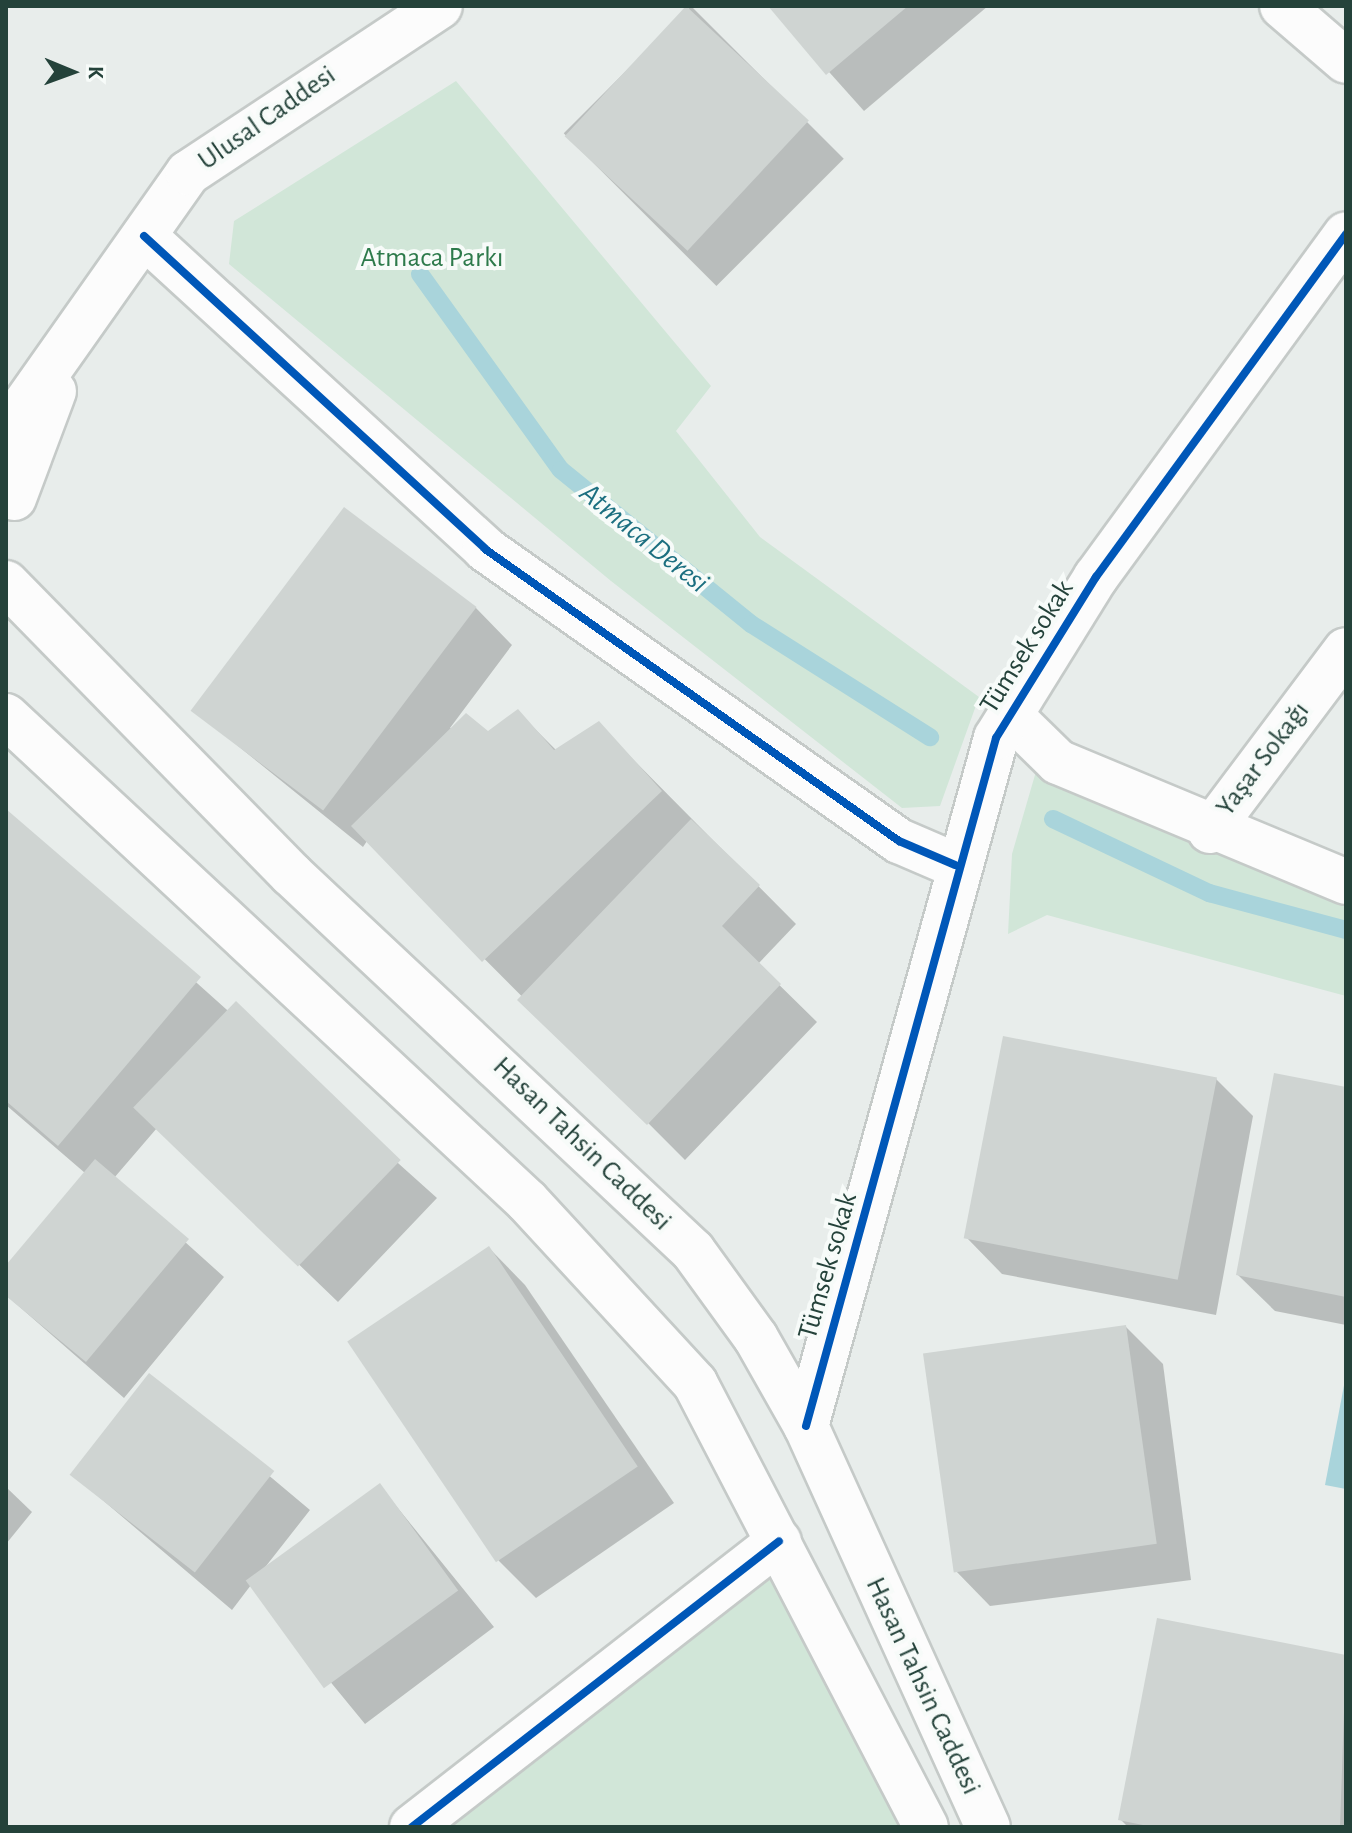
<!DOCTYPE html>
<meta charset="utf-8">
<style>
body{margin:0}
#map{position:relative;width:1352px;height:1833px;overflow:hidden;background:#e8edeb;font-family:"Alegreya Sans",sans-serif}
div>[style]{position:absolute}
.green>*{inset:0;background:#d1e6d8}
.water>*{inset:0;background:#a9d4db}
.shadow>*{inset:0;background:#0003;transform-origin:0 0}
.stream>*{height:18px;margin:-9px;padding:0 9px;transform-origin:9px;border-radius:9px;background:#a9d4db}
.building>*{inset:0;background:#cfd4d2;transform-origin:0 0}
.roads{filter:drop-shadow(2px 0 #c5cac8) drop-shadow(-2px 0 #c5cac8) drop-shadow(0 2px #c5cac8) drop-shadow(0 -2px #c5cac8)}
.street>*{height:44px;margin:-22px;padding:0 22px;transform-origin:22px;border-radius:22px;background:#fcfcfc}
.secondary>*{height:44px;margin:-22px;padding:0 22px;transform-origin:22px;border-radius:22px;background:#fcfcfc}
.cycleway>*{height:8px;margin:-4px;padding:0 4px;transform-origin:4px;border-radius:4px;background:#0057b8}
span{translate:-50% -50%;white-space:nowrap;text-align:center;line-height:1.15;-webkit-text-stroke:8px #f7fbf9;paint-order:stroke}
.street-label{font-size:28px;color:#24423a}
.park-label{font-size:28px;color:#2d7a4b}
.water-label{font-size:30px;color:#1c6f80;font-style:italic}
.frame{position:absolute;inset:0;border:8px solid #24423a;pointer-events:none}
.north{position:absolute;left:32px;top:32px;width:80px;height:80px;-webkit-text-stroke:6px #f7fbf9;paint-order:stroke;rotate:91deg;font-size:22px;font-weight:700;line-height:32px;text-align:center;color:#24423a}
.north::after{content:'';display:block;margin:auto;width:28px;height:36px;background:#24423a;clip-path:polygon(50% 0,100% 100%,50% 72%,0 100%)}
</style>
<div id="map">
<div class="green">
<i style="clip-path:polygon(456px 81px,711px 386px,676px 431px,760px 537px,979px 697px,940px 806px,902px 808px,611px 581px,229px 264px,234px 221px)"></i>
<i style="clip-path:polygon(1037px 768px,1346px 882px,1346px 996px,1047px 915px,1008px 934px,1012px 854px)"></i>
<i style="clip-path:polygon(779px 1541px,904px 1827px,412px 1827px)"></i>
</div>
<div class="water">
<i style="clip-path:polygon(1346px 1375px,1346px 1489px,1325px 1485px)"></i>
</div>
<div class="shadow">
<i style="left:691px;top:6px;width:216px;height:180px;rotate:45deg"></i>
<i style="clip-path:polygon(770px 6px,988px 6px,864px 111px)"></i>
<i style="clip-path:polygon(345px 510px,476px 608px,512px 645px,450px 728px,488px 734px,518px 712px,557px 751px,598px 724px,796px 924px,758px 964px,817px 1022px,685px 1160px,367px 841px,363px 847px,196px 712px)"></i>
<i style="clip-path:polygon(6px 812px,437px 1198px,338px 1302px,157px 1128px,114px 1178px,224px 1277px,124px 1398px,6px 1295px,6px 1268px,85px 1173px,6px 1105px)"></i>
<i style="clip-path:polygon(1216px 1079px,1253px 1116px,1216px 1315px,1002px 1274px,966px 1237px)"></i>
<i style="clip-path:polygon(1346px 1089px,1346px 1325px,1275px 1311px,1238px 1275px)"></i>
<i style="clip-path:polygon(489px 1248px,525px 1285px,674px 1503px,536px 1598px,499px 1561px,350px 1343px)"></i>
<i style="clip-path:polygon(1126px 1327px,1163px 1364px,1191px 1580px,990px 1606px,954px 1569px)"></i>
<i style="clip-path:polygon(149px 1375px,310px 1510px,259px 1575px,380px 1486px,494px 1627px,365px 1724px,251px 1585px,232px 1610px,72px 1474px)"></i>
<i style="clip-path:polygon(6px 1487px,32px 1512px,6px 1544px)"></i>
<i style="clip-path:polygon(1159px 1620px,1346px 1657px,1346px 1827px,1128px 1827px,1120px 1819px)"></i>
</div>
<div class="stream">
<i style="left:420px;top:274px;width:241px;rotate:54.3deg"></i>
<i style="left:561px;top:470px;width:245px;rotate:39deg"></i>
<i style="left:751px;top:624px;width:212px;rotate:32.3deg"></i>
<i style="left:1053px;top:819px;width:173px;rotate:25.4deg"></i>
<i style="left:1209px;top:893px;width:142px;rotate:15.1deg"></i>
</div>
<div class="building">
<i style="left:686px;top:6px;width:168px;height:178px;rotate:43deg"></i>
<i style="clip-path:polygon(768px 6px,908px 6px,826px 75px)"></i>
<i style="left:344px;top:507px;width:166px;height:255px;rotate:37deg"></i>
<i style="clip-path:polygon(518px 709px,554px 750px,599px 721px,662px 791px,482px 962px,351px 826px,466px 713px,488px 731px)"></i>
<i style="clip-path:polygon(6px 809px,201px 977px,58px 1146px,6px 1101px)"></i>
<i style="clip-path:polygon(691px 819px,760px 885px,722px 926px,781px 984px,647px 1125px,517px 1000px)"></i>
<i style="left:236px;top:1001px;width:229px;height:148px;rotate:44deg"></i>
<i style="left:1003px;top:1036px;width:218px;height:206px;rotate:11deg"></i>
<i style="clip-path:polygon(1274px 1073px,1346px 1087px,1346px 1297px,1236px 1275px)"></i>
<i style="clip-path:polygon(95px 1159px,189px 1239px,86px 1362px,6px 1296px,6px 1265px)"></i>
<i style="left:489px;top:1246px;width:266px;height:171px;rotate:56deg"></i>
<i style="left:1126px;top:1325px;width:221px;height:205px;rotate:82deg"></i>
<i style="left:149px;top:1373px;width:159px;height:129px;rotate:38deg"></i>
<i style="left:380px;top:1483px;width:133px;height:166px;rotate:54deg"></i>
<i style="clip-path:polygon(1157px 1618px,1346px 1655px,1340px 1827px,1153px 1827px,1118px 1820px)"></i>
</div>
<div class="roads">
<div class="street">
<i style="left:1282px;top:6px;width:84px;rotate:40.7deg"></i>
<i style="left:144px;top:236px;width:463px;rotate:42.5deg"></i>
<i style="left:485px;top:549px;width:507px;rotate:35.2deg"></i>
<i style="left:899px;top:841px;width:61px;rotate:23.2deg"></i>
<i style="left:1010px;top:715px;width:67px;rotate:44.4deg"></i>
<i style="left:1058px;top:762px;width:312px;rotate:22.6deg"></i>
<i style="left:1210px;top:831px;width:226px;rotate:-53.1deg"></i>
<i style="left:806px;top:1426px;width:714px;rotate:-74.56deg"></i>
<i style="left:996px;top:738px;width:190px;rotate:-58.2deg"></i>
<i style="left:1096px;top:577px;width:424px;rotate:-53.9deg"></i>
<i style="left:412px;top:1827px;width:465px;rotate:-37.9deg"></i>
</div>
<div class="secondary">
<i style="left:6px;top:431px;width:316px;rotate:-54.8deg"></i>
<i style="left:188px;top:173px;width:302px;rotate:-33.5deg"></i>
<i style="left:14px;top:498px;width:114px;rotate:-69.5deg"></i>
<i style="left:6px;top:583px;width:407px;rotate:45.6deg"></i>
<i style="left:291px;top:874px;width:551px;rotate:43.16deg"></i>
<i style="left:693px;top:1251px;width:107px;rotate:54.1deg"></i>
<i style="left:756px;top:1338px;width:101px;rotate:60.4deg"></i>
<i style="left:806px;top:1426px;width:440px;rotate:65.6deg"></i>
<i style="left:6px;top:716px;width:712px;rotate:42.95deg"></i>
<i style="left:527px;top:1201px;width:248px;rotate:47.3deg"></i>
<i style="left:695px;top:1383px;width:500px;rotate:62.51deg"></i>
</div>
</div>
<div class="cycleway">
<i style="left:144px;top:236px;width:463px;rotate:42.5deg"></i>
<i style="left:485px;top:549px;width:507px;rotate:35.2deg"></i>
<i style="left:899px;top:841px;width:61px;rotate:23.2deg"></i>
<i style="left:806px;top:1426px;width:714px;rotate:-74.56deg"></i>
<i style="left:996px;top:738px;width:190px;rotate:-58.2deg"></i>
<i style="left:1096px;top:577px;width:424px;rotate:-53.9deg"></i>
<i style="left:412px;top:1827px;width:465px;rotate:-37.9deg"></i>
</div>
<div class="street-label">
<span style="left:267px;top:118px;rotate:-35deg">Ulusal Caddesi</span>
<span style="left:1027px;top:647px;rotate:-58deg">Tümsek sokak</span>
<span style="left:1263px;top:759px;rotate:-53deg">Yaşar Sokağı</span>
<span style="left:582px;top:1144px;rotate:44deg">Hasan Tahsin Caddesi</span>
<span style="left:828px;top:1266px;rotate:-74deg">Tümsek sokak</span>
<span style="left:923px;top:1686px;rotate:65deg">Hasan Tahsin Caddesi</span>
</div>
<div class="park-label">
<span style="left:432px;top:258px">Atmaca Parkı</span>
</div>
<div class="water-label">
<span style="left:644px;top:538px;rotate:39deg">Atmaca Deresi</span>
</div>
<div class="frame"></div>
<div class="north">K</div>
</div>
